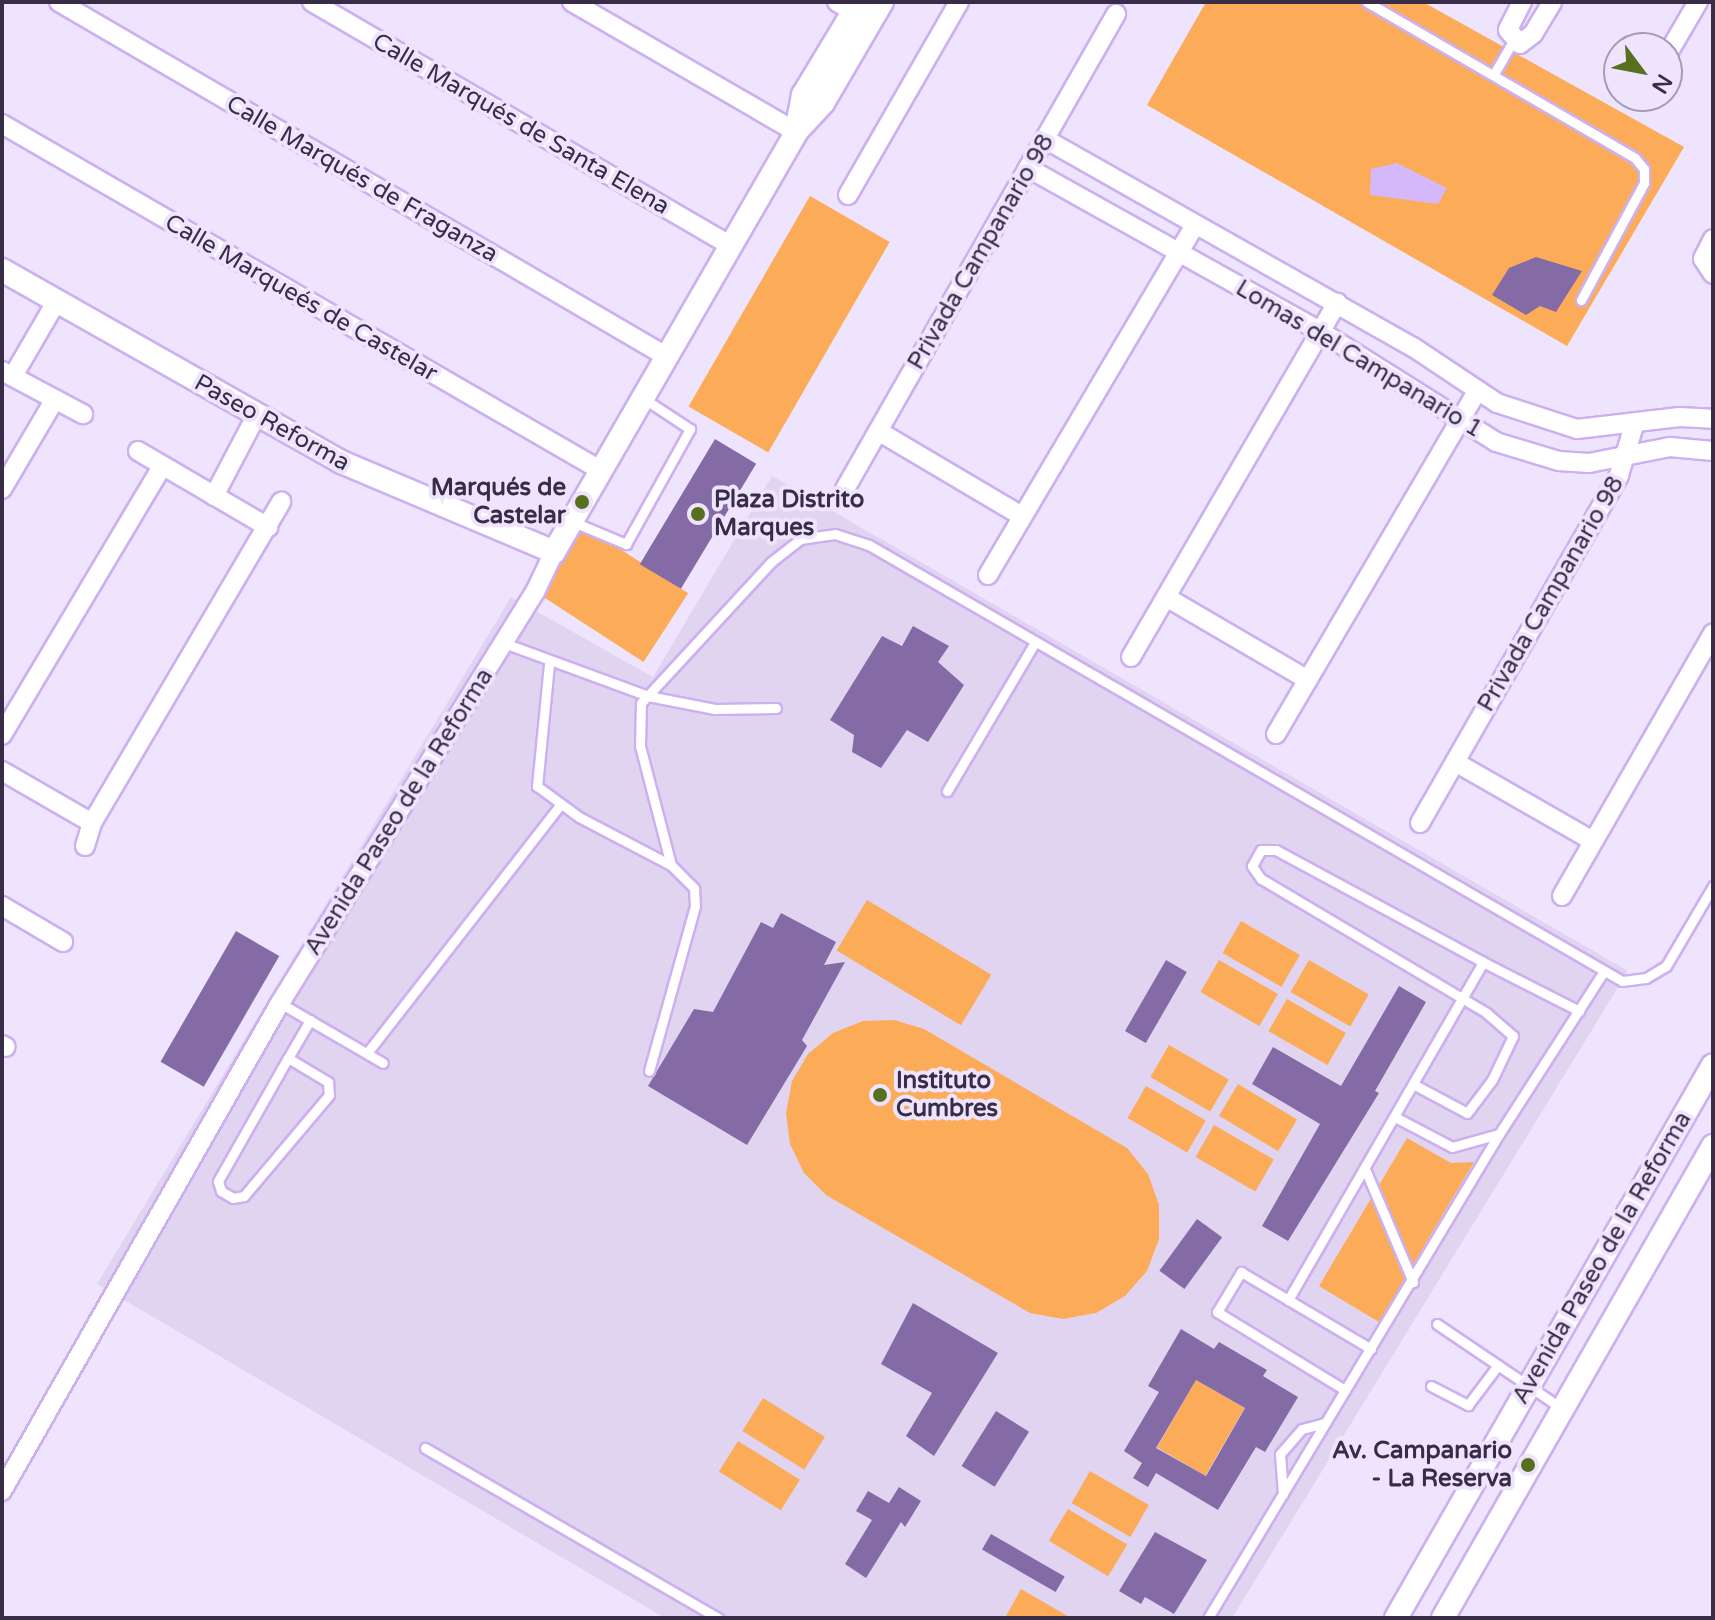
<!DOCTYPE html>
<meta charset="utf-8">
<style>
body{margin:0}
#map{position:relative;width:1715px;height:1620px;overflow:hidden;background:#efe4fe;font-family:"Varela Round",sans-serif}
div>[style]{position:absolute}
.built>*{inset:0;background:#e0d4f1}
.green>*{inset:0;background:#fcab58;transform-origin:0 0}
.water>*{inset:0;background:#d5b8fa}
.building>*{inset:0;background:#856ba5;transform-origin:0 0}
.roads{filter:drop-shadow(2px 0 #ccb0ef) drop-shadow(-2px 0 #ccb0ef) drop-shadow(0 2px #ccb0ef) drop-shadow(0 -2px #ccb0ef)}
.service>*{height:9px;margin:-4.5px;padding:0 4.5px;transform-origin:4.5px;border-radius:4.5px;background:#fff}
.minor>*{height:18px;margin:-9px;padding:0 9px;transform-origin:9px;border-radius:9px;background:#fff}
.tertiary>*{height:22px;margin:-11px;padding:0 11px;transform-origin:11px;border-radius:11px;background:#fff}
.dots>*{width:22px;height:22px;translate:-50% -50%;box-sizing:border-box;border:4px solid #efe4fe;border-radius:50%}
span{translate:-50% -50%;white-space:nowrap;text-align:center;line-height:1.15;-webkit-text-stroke:8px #efe4fe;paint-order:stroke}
.street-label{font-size:24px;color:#382d46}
.poi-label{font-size:24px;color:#382d46;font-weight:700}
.right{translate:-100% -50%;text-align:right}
.left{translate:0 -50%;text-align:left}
.frame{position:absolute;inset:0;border:4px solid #382d46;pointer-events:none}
.north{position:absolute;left:1603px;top:32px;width:80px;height:80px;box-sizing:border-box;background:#efe4fe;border:2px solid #a69bb4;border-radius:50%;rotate:122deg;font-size:22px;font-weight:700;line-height:32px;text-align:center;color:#382d46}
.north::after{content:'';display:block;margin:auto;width:28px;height:36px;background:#586f20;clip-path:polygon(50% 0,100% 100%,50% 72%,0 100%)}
</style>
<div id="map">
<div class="built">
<i style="clip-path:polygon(772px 476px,1628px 971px,1232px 1618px,665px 1618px,97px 1284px,511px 597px,653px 677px)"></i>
</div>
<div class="green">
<i style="clip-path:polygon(1206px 2px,1423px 2px,1684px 147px,1567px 346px,1147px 105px)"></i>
<i style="left:810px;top:196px;width:92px;height:243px;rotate:30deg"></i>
<i style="left:580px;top:523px;width:129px;height:82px;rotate:33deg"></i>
<i style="left:867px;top:900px;width:145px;height:59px;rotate:31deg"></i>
<i style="left:1241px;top:921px;width:68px;height:37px;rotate:30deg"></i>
<i style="left:1219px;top:960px;width:68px;height:37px;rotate:30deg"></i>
<i style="left:1309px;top:960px;width:69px;height:37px;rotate:30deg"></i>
<i style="left:1287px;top:999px;width:68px;height:37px;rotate:30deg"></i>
<i style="clip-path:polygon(894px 1020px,924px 1029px,1127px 1148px,1148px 1174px,1159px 1205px,1159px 1239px,1147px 1271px,1125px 1296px,1096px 1313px,1063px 1319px,1030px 1313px,826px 1195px,804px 1173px,790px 1144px,786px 1113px,792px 1081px,808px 1054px,833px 1033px,863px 1021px)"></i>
<i style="left:1169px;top:1045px;width:69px;height:37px;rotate:30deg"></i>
<i style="left:1238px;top:1084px;width:69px;height:37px;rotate:31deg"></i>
<i style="left:1146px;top:1086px;width:69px;height:37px;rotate:30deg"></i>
<i style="left:1214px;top:1125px;width:69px;height:37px;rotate:30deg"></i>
<i style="clip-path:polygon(1407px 1138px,1451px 1163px,1474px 1162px,1379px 1322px,1319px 1286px)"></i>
<i style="left:1196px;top:1380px;width:56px;height:78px;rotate:30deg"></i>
<i style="left:763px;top:1398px;width:73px;height:39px;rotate:32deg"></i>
<i style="left:738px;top:1441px;width:73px;height:36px;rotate:32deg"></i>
<i style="left:1090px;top:1471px;width:68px;height:37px;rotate:30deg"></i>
<i style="left:1068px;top:1509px;width:69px;height:37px;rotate:31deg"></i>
<i style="clip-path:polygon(1021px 1589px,1071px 1618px,1005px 1618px)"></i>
</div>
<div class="water">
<i style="clip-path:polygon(1397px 163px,1447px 188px,1438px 204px,1370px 195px,1371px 169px)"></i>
</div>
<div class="building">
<i style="clip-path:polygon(1536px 257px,1582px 271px,1556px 312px,1540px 306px,1526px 315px,1492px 295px,1509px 268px)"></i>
<i style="left:715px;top:439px;width:48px;height:146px;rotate:31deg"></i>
<i style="clip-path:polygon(913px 626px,949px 646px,938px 662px,964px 685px,928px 742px,907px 730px,881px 768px,852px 752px,854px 735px,830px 720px,882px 636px,902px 646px)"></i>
<i style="clip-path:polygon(781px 913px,836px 942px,824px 965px,845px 962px,802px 1040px,807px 1046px,747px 1145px,648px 1086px,694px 1009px,713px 1012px,761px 922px,773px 928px)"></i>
<i style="left:236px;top:931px;width:50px;height:151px;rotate:30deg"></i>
<i style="left:1166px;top:960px;width:24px;height:82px;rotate:30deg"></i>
<i style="clip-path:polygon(1399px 986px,1426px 1002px,1375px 1091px,1379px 1093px,1288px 1241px,1262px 1226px,1320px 1124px,1252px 1084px,1273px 1047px,1341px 1086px)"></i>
<i style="left:1197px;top:1219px;width:31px;height:64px;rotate:36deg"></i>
<i style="clip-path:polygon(913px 1303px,998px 1353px,934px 1456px,906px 1436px,932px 1393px,881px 1364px)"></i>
<i style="clip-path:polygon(evenodd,1181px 1329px,1214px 1349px,1219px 1342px,1267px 1370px,1263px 1376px,1298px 1397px,1265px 1452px,1256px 1447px,1218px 1510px,1156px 1473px,1148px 1487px,1133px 1478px,1142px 1463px,1124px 1451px,1159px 1392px,1148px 1386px,1181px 1329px,1196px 1380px,1245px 1408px,1206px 1476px,1156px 1448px,1196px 1380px)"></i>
<i style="left:996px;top:1411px;width:39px;height:65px;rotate:32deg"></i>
<i style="clip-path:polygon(899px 1487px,921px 1501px,905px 1527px,901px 1522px,866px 1578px,845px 1564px,872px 1520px,856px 1511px,868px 1491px,889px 1503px)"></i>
<i style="clip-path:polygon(1155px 1532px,1207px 1560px,1174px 1614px,1145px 1597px,1141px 1604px,1119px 1591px)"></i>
<i style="left:991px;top:1534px;width:85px;height:18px;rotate:30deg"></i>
</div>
<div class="roads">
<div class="service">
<i style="left:1367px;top:2px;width:310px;rotate:30.2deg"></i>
<i style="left:1635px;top:158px;width:14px;rotate:51deg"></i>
<i style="left:1644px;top:169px;width:14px;rotate:90deg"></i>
<i style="left:1644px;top:183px;width:133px;rotate:118.3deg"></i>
<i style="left:1494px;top:74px;width:38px;rotate:-60deg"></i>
<i style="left:571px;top:521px;width:60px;rotate:22.7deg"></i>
<i style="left:626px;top:544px;width:132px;rotate:-60.9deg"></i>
<i style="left:690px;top:429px;width:56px;rotate:-146.6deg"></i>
<i style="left:504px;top:643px;width:153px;rotate:20.2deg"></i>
<i style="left:648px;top:696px;width:68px;rotate:11deg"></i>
<i style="left:715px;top:709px;width:61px;rotate:-0.9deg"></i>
<i style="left:549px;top:664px;width:123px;rotate:95.6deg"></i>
<i style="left:537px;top:786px;width:52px;rotate:36.4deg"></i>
<i style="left:579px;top:817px;width:104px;rotate:27.6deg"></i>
<i style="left:671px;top:865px;width:33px;rotate:45deg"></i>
<i style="left:694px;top:888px;width:18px;rotate:87deg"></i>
<i style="left:695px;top:906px;width:171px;rotate:105.6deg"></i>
<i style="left:947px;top:791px;width:173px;rotate:-59.4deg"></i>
<i style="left:671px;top:865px;width:123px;rotate:-104.6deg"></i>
<i style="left:640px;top:746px;width:43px;rotate:-88.7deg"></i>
<i style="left:641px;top:703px;width:192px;rotate:-47.3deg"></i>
<i style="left:771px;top:562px;width:37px;rotate:-38deg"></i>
<i style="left:800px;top:539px;width:35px;rotate:-8deg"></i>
<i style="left:835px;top:534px;width:36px;rotate:18deg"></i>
<i style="left:869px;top:545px;width:870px;rotate:30.07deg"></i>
<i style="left:1622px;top:981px;width:24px;rotate:-7deg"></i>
<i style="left:1646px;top:978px;width:23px;rotate:-31deg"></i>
<i style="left:1666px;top:966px;width:93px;rotate:-59.6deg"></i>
<i style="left:280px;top:1003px;width:119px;rotate:30.2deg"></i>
<i style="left:367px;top:1053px;width:314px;rotate:-52.1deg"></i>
<i style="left:288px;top:1058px;width:47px;rotate:31deg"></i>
<i style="left:328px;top:1082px;width:13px;rotate:86deg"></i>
<i style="left:329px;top:1095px;width:132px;rotate:130.1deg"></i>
<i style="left:244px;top:1196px;width:11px;rotate:170deg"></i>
<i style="left:233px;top:1198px;width:14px;rotate:-150deg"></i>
<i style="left:221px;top:1191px;width:10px;rotate:-107deg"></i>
<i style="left:218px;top:1181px;width:142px;rotate:-60.4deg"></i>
<i style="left:288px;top:1058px;width:44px;rotate:-59.9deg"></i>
<i style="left:1413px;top:1084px;width:61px;rotate:28.2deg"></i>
<i style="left:1467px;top:1113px;width:41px;rotate:-52.9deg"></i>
<i style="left:1492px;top:1080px;width:49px;rotate:-64.5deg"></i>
<i style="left:1513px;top:1036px;width:35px;rotate:-139deg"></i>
<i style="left:1487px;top:1013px;width:263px;rotate:-149.3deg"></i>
<i style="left:1261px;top:879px;width:16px;rotate:-125deg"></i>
<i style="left:1252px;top:866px;width:18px;rotate:-61deg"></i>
<i style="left:1261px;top:850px;width:15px"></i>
<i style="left:1276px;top:850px;width:235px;rotate:28.4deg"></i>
<i style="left:1395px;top:1117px;width:64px;rotate:27.8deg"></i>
<i style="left:1452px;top:1147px;width:49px;rotate:-15.5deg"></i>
<i style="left:1365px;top:1169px;width:123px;rotate:67deg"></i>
<i style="left:1288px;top:1300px;width:390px;rotate:-60deg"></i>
<i style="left:1483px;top:962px;width:108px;rotate:27deg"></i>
<i style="left:1437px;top:1324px;width:150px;rotate:34.1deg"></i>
<i style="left:1431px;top:1386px;width:42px;rotate:27.2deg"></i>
<i style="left:1468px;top:1405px;width:50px;rotate:-53.1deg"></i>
<i style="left:1345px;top:1390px;width:150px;rotate:-148.6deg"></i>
<i style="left:1217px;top:1312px;width:47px;rotate:-59deg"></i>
<i style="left:1241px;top:1272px;width:151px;rotate:30.6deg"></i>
<i style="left:425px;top:1448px;width:339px;rotate:30.1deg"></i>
<i style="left:1283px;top:1494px;width:40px;rotate:-94.3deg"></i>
<i style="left:1280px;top:1454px;width:33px;rotate:-49deg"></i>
<i style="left:1302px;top:1429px;width:24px;rotate:-15deg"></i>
<i style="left:1208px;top:1618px;width:565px;rotate:-58.98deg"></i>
<i style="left:1499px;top:1134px;width:194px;rotate:-57.2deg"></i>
</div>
<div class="minor">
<i style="left:59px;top:2px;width:703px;rotate:30.25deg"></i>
<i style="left:312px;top:2px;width:484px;rotate:30.2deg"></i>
<i style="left:572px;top:2px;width:259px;rotate:30.1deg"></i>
<i style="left:837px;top:2px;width:32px;rotate:30deg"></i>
<i style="left:1522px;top:2px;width:31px;rotate:117deg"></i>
<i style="left:1508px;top:30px;width:18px;rotate:49deg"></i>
<i style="left:1520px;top:44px;width:16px;rotate:-38deg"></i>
<i style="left:1533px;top:34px;width:37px;rotate:-59deg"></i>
<i style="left:1667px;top:55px;width:61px;rotate:-59.7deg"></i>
<i style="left:2px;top:124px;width:691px;rotate:30.05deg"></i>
<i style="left:1045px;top:139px;width:423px;rotate:29.5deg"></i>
<i style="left:1413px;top:347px;width:101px;rotate:33.7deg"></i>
<i style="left:1497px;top:403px;width:84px;rotate:18deg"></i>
<i style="left:1577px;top:429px;width:103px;rotate:-6.7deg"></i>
<i style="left:1679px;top:417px;width:34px;rotate:3deg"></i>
<i style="left:1028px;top:168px;width:334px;rotate:29.2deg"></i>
<i style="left:1320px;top:331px;width:208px;rotate:32.2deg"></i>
<i style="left:1496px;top:442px;width:66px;rotate:16.8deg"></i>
<i style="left:1559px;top:461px;width:30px;rotate:4deg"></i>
<i style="left:1589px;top:463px;width:83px;rotate:-11.2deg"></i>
<i style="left:1670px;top:447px;width:43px;rotate:5.3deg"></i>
<i style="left:848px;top:195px;width:223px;rotate:-60.1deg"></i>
<i style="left:1713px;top:239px;width:22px;rotate:117deg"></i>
<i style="left:1703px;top:259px;width:18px;rotate:56deg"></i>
<i style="left:2px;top:371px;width:92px;rotate:28deg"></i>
<i style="left:13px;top:376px;width:86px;rotate:-59.8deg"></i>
<i style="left:878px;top:431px;width:167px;rotate:30.6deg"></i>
<i style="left:138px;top:451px;width:151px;rotate:30.3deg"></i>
<i style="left:2px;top:489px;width:104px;rotate:-59.5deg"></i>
<i style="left:845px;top:489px;width:547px;rotate:-60.29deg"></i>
<i style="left:214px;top:496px;width:90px;rotate:-62.3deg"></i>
<i style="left:988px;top:575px;width:407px;rotate:-59.4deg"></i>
<i style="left:1166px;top:597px;width:164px;rotate:30.3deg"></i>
<i style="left:1131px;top:657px;width:410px;rotate:-59.8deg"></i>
<i style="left:1276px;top:734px;width:395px;rotate:-59.6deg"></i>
<i style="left:2px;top:735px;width:312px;rotate:-59.2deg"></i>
<i style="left:1455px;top:762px;width:159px;rotate:29.8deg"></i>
<i style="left:2px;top:771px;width:104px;rotate:30deg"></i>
<i style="left:1420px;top:823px;width:401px;rotate:-60.2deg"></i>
<i style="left:1619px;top:475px;width:55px;rotate:-73.2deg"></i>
<i style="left:85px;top:846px;width:24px;rotate:-73deg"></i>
<i style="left:92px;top:823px;width:373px;rotate:-59.5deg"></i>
<i style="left:1562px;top:896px;width:303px;rotate:-60.1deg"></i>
<i style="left:2px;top:906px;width:71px;rotate:30.5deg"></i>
<i style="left:2px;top:1045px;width:4px;rotate:27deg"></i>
<i style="left:2px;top:1491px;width:562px;rotate:-60.33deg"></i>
<i style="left:280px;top:1003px;width:484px;rotate:-58.2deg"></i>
<i style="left:535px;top:592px;width:44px;rotate:-64.6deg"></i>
</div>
<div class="tertiary">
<i style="left:796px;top:131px;width:37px;rotate:-79deg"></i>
<i style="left:803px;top:95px;width:109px;rotate:-58.9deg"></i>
<i style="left:2px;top:270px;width:390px;rotate:29.5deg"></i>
<i style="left:341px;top:462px;width:231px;rotate:22.9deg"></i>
<i style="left:554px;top:552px;width:485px;rotate:-60deg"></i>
<i style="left:796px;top:132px;width:40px;rotate:-47deg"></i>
<i style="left:823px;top:103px;width:117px;rotate:-59.7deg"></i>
<i style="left:1396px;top:1618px;width:637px;rotate:-60.18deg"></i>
<i style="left:1443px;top:1618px;width:544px;rotate:-60.23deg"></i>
</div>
</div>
<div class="dots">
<i style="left:582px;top:502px;background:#586f20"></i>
<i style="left:698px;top:514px;background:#586f20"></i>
<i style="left:880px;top:1095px;background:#586f20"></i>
<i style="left:1528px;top:1465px;background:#586f20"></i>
</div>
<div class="street-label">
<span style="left:521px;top:124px;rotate:30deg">Calle Marqués de Santa Elena</span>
<span style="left:362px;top:179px;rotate:30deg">Calle Marqués de Fraganza</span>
<span style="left:981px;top:252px;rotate:-60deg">Privada Campanario 98</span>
<span style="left:301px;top:298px;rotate:30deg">Calle Marqueés de Castelar</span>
<span style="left:1359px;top:359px;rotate:31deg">Lomas del Campanario 1</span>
<span style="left:272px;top:423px;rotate:29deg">Paseo Reforma</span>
<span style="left:1551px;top:594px;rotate:-60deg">Privada Campanario 98</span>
<span style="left:399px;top:812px;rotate:-58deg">Avenida Paseo de la Reforma</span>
<span style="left:1602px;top:1258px;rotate:-60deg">Avenida Paseo de la Reforma</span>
</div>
<div class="poi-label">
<span class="right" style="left:566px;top:502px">Marqués de<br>Castelar</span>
<span class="left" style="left:714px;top:514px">Plaza Distrito<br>Marques</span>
<span class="left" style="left:896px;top:1095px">Instituto<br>Cumbres</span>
<span class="right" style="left:1512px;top:1465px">Av. Campanario<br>- La Reserva</span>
</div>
<div class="frame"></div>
<div class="north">N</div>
</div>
